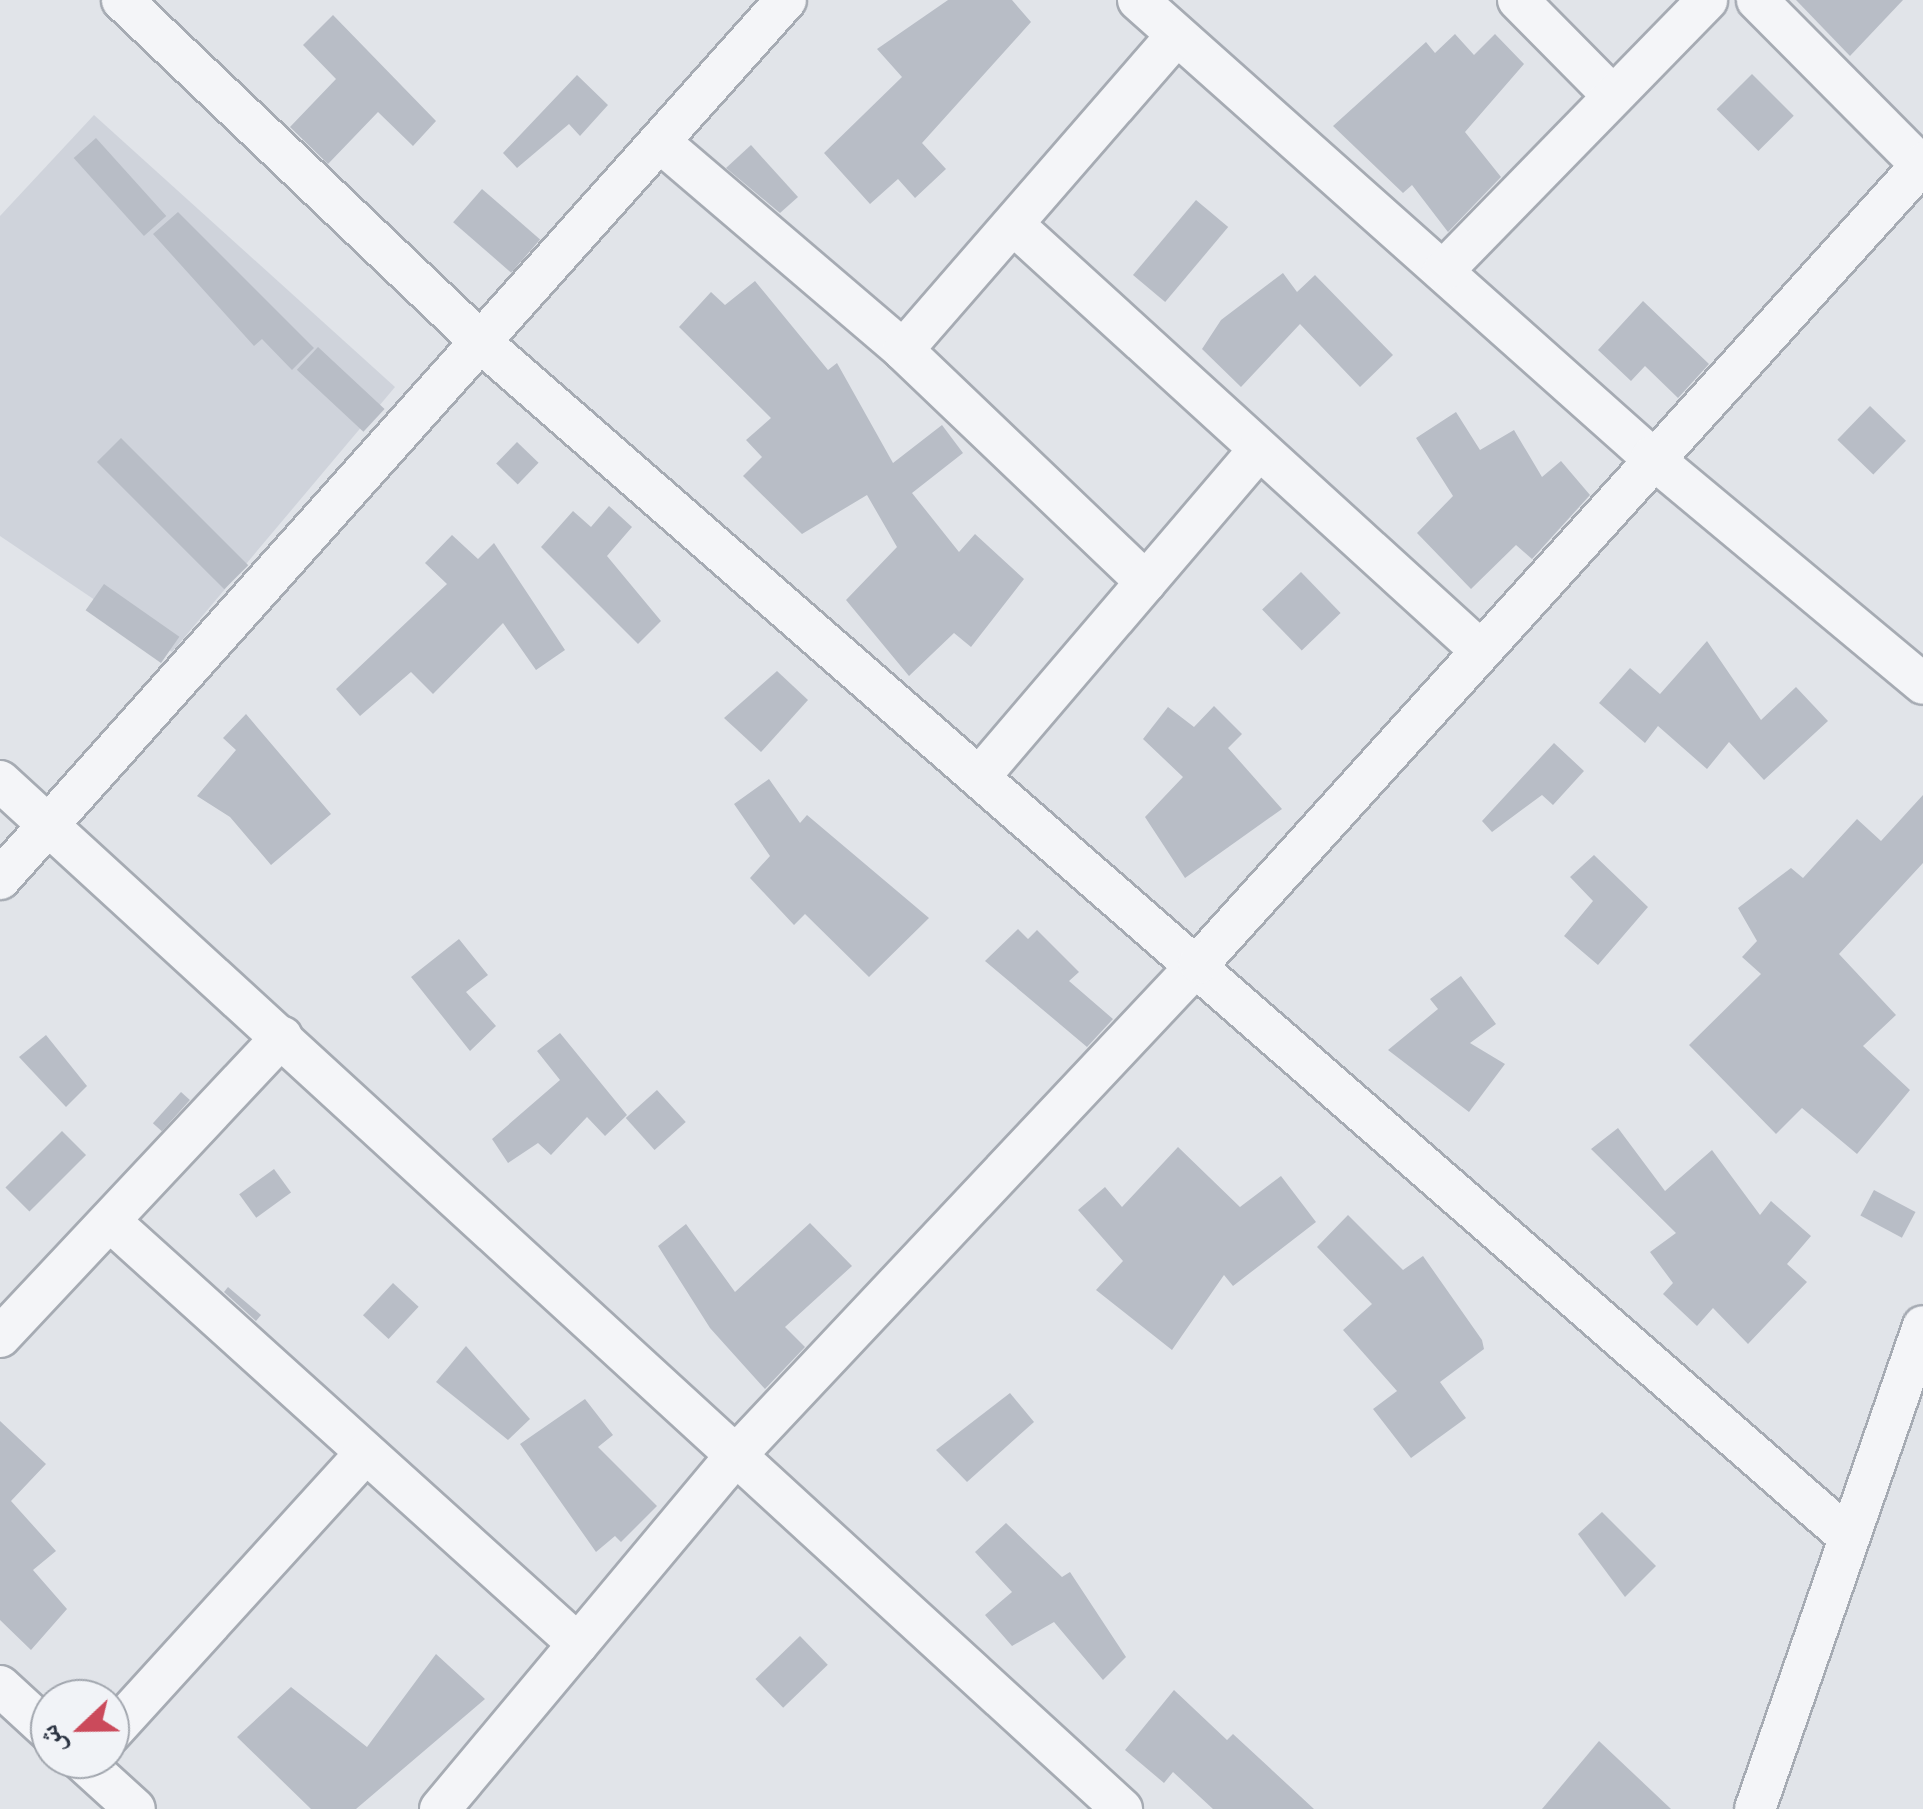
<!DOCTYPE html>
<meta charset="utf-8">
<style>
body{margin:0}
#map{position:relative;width:1923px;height:1809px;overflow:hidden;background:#e1e4e9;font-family:Overpass,"Noto Naskh Arabic",sans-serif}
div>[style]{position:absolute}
.built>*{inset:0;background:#cfd3db}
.building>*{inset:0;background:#b8bdc6;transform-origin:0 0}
.roads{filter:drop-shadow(2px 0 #a6abb3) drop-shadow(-2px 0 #a6abb3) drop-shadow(0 2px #a6abb3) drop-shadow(0 -2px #a6abb3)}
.minor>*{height:40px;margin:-20px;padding:0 20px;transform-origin:20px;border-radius:20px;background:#f4f5f8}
span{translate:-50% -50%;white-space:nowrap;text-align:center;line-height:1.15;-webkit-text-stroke:10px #f1f3f7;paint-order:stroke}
.north{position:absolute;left:30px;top:1679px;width:100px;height:100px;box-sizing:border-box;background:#f1f3f7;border:2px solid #a1a6ae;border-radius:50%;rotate:248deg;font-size:28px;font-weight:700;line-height:40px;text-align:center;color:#2a3241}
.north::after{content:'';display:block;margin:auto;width:35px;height:45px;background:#cb4a5b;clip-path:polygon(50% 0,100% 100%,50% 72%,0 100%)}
</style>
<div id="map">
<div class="built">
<i style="clip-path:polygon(94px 115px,395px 387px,172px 652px,0 536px,0 216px)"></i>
</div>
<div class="building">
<i style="clip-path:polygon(948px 0,1012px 0,1031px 22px,922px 143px,946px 169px,915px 198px,898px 179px,870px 204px,824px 153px,902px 77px,877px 49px)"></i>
<i style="clip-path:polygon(1796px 0,1903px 0,1850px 56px)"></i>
<i style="clip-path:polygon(333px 15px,436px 121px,413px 146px,378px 112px,328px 164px,290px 127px,336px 79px,303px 45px)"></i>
<i style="clip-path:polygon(1455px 34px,1474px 55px,1495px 34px,1524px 64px,1465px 132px,1501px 177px,1448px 232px,1412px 185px,1403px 193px,1333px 126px,1426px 42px,1435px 53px)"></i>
<i style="left:1752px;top:74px;width:59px;height:50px;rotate:45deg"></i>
<i style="clip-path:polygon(577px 75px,608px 105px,580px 136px,569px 124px,517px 168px,503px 153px)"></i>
<i style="left:96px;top:138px;width:105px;height:30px;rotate:48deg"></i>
<i style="clip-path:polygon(751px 145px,798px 197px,780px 213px,726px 168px)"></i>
<i style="left:482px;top:189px;width:77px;height:44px;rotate:41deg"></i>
<i style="left:1196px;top:200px;width:42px;height:98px;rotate:40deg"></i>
<i style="clip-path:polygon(178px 212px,314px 348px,292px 370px,262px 339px,254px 346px,153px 234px)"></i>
<i style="clip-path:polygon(1283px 273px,1297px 292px,1315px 275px,1393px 355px,1360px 387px,1300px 324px,1241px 387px,1202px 349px,1221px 320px)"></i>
<i style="clip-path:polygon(755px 281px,828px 370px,837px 363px,893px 463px,942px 425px,963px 453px,912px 493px,959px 552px,975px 534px,1024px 579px,971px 647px,954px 633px,909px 676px,846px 600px,897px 547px,867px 495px,802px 534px,743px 476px,762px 457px,746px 440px,771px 418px,679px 327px,711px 292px,725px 305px)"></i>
<i style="clip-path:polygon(1643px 301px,1709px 364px,1678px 398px,1645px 366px,1631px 381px,1598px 350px)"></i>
<i style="left:318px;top:347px;width:91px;height:31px;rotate:43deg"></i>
<i style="left:1870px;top:406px;width:50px;height:47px;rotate:44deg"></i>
<i style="clip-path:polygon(1456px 412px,1480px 450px,1514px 430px,1542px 477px,1561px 461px,1590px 495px,1532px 559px,1516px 545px,1471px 589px,1417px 533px,1453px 496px,1416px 438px)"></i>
<i style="left:121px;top:438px;width:180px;height:34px;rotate:45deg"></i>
<i style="left:517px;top:442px;width:30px;height:30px;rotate:44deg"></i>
<i style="clip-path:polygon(609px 506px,632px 527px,607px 556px,661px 621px,638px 644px,541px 547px,573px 511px,591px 527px)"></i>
<i style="clip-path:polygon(452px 535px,478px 559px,494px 543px,565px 650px,536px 670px,503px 623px,433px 694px,411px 672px,360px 716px,336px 689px,447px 584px,425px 563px)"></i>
<i style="left:1301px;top:572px;width:57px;height:54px;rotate:46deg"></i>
<i style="left:104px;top:584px;width:92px;height:32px;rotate:35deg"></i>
<i style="clip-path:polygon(1707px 641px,1761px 720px,1796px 687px,1828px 721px,1764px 780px,1729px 742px,1707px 769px,1658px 726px,1645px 743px,1599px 703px,1630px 668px,1660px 694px)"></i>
<i style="clip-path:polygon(777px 671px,808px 700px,761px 752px,724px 718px)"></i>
<i style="clip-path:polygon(1214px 706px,1242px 734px,1228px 748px,1282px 809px,1185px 878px,1145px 817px,1183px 777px,1143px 739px,1168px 707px,1194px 727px)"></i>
<i style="clip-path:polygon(246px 714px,331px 814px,271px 865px,230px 817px,197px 796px,236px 750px,223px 738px)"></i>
<i style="clip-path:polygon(1554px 743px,1584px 771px,1553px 805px,1542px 795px,1492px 832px,1482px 821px)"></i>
<i style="clip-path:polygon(769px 779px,800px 823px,807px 815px,929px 918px,869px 977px,805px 914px,794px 925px,750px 878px,770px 856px,734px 804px)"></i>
<i style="clip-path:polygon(1923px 795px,1923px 863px,1839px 954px,1896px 1015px,1863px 1046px,1910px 1090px,1857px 1154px,1802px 1108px,1776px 1134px,1689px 1045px,1761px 974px,1742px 957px,1757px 941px,1738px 908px,1791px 868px,1803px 878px,1857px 819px,1881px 841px)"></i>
<i style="clip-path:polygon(1594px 855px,1648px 907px,1598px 965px,1564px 936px,1593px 901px,1570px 877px)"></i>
<i style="clip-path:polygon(1018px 929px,1028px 939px,1037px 930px,1079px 972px,1069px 981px,1113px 1019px,1087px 1047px,985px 961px)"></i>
<i style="clip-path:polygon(459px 939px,488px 975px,466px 992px,496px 1026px,470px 1051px,411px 977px)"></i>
<i style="clip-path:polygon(1461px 976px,1496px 1024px,1470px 1043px,1505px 1064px,1469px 1112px,1388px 1050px,1438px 1009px,1430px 999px)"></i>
<i style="clip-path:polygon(560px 1033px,627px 1115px,605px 1136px,587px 1117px,551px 1155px,538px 1143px,508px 1163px,492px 1139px,560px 1080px,537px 1051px)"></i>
<i style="clip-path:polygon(46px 1035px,87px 1086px,66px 1107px,19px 1057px)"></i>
<i style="left:657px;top:1090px;width:43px;height:42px;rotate:48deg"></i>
<i style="left:181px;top:1092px;width:12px;height:42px;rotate:42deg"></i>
<i style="clip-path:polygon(1618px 1128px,1665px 1191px,1712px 1150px,1760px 1215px,1771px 1201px,1811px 1236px,1787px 1264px,1807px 1282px,1748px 1344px,1713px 1308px,1697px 1326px,1663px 1294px,1673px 1283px,1650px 1252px,1676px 1233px,1591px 1149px)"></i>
<i style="left:62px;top:1131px;width:34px;height:80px;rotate:45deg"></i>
<i style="clip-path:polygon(1178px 1147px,1240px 1207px,1281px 1176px,1316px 1222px,1233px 1286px,1224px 1275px,1172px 1350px,1096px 1290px,1123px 1261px,1078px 1210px,1105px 1187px,1122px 1207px)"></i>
<i style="left:274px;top:1169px;width:29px;height:43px;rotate:54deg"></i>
<i style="left:1874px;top:1190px;width:47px;height:29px;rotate:28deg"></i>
<i style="clip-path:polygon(1348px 1215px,1403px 1270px,1423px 1256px,1482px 1340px,1484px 1349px,1440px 1382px,1466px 1418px,1411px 1458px,1373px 1409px,1397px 1391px,1343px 1330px,1372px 1304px,1317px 1247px)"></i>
<i style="clip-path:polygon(810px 1223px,852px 1266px,785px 1327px,805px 1347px,765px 1389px,710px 1328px,658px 1246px,686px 1224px,735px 1292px)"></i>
<i style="left:393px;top:1283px;width:35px;height:44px;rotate:43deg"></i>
<i style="clip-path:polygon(228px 1287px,261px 1315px,256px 1321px,224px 1292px)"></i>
<i style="clip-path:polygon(466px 1346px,530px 1419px,508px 1440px,436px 1382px)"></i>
<i style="clip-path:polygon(1010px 1393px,1034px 1422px,967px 1482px,936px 1450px)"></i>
<i style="clip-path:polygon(585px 1399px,613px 1435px,598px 1447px,657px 1506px,621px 1542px,615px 1536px,596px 1552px,520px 1444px)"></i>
<i style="clip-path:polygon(0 1421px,46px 1464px,11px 1501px,56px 1551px,33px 1570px,67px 1609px,31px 1650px,0 1620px)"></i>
<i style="clip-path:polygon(1602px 1512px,1656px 1566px,1625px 1597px,1578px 1534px)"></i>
<i style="clip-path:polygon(1006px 1523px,1062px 1577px,1070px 1572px,1126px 1657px,1103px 1680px,1054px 1622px,1012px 1646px,985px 1615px,1012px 1592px,975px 1552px)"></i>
<i style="left:800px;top:1636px;width:40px;height:62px;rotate:46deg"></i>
<i style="clip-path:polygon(436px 1654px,485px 1699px,356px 1809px,311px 1809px,237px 1737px,291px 1687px,367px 1747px)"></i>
<i style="clip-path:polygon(1174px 1690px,1227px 1740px,1233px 1734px,1314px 1809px,1213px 1809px,1173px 1772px,1164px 1783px,1125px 1750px)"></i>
<i style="clip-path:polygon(1599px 1741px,1671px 1809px,1542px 1809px)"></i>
</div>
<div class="roads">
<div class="minor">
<i style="left:122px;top:0;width:500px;rotate:43.62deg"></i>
<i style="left:484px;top:345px;width:1807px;rotate:41.14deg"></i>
<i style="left:1138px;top:0;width:687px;rotate:41.7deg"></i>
<i style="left:1651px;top:457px;width:354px;rotate:39.8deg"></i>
<i style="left:1518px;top:0;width:134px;rotate:45.3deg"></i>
<i style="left:1757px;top:0;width:233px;rotate:45.2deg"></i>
<i style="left:661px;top:143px;width:318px;rotate:40.5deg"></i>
<i style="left:903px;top:350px;width:336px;rotate:43.7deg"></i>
<i style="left:1015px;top:226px;width:629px;rotate:42.36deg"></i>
<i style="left:1443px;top:271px;width:378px;rotate:-45.7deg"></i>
<i style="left:903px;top:350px;width:417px;rotate:-49deg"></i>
<i style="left:981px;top:775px;width:425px;rotate:-49.5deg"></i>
<i style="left:0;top:781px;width:1522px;rotate:42.5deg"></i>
<i style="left:0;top:879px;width:1179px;rotate:-48.2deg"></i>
<i style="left:112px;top:1223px;width:628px;rotate:42.1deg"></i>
<i style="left:0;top:1337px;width:412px;rotate:-46.8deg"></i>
<i style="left:0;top:1686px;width:68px;rotate:42.6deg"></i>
<i style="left:110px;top:1734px;width:380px;rotate:-47.7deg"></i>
<i style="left:80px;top:1759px;width:74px;rotate:42.3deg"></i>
<i style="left:440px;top:1809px;width:461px;rotate:-50.1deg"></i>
<i style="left:736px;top:1455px;width:676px;rotate:-46.74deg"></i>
<i style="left:1199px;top:963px;width:1079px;rotate:-47.85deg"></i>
<i style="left:1755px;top:1809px;width:511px;rotate:-70.82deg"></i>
</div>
</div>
<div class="north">ش</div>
</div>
